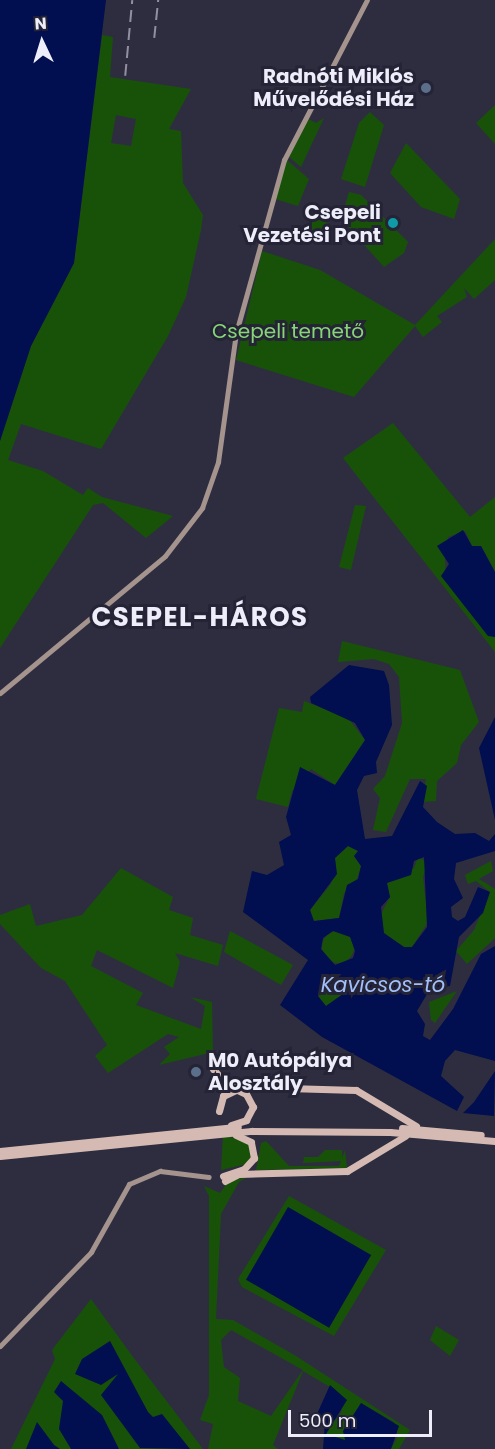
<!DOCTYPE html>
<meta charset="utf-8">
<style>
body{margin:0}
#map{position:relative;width:495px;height:1449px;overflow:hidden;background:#2e2d40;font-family:Poppins,sans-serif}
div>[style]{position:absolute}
.green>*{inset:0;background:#185209}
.round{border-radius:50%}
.water>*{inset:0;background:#010e4f;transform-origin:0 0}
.secondary>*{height:5px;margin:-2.5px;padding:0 2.5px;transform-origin:2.5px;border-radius:2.5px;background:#a5938d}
.trunk>*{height:7px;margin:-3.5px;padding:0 3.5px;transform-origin:3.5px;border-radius:3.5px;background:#d5bab3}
.rail>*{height:1.5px;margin-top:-0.75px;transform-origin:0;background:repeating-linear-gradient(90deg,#9190a0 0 12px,transparent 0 18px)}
.dots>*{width:16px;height:16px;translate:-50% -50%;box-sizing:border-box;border:3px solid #252336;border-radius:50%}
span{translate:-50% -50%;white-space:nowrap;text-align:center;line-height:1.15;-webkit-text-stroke:6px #252336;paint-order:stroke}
.poi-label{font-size:20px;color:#eeedfa;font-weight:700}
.right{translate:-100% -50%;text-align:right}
.left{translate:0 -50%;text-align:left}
.park-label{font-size:20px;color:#87d577}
.water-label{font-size:21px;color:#a2bffa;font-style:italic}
.district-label{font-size:26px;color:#eeedfa;font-weight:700;letter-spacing:1.5px}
.north{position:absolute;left:12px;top:12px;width:60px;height:60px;-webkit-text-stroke:4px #252336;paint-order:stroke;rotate:356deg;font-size:16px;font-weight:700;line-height:24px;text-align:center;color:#eeedfa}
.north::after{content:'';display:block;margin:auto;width:21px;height:27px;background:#eeedfa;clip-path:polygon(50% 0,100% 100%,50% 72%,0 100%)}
.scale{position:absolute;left:288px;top:1410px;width:144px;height:27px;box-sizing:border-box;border:3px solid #eeedfa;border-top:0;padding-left:8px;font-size:18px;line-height:21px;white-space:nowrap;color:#eeedfa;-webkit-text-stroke:4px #252336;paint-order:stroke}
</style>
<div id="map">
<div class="green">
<i style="clip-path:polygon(evenodd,102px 35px,113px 37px,110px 77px,191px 89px,169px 129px,181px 131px,183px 183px,203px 215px,201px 230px,186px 297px,168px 336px,101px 449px,21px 424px,8px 460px,43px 471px,83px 495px,88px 488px,102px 497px,173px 516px,146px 538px,103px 503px,93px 505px,0 648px,0 441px,31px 346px,74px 263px,102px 35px,116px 115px,136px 119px,131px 146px,111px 143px,116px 115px)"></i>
<i style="clip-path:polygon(495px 105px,495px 144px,476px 123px)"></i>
<i style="clip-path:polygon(370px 112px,384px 125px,365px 187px,341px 179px,359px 123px)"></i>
<i style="clip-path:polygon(307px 118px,316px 123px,324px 118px,301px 167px,289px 157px)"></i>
<i style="clip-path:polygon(406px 143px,460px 199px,454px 219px,421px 207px,390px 173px)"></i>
<i style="clip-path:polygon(287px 160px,309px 179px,298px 206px,275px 199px)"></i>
<i style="clip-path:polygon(349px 192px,361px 195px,408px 242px,404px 253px,384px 267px,341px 219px)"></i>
<i class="round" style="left:307px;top:220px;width:24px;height:24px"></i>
<i style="clip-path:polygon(495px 239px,495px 280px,474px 299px,464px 288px,467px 297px,437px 316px,442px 322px,423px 337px,415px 326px,354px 397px,236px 360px,262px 251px,320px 270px,415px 325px)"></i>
<i style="clip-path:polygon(393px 423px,470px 517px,495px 497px,495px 572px,481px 546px,472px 546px,465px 531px,448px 537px,445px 557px,446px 579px,495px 637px,495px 652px,343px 458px)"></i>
<i style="clip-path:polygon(355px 505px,366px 506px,351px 570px,339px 567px)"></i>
<i style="clip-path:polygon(342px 641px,460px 670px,479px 722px,461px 745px,457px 763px,437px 781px,436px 801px,422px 802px,426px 779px,410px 779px,386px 832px,373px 830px,380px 798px,373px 789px,385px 776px,402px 723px,399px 677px,389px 664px,374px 659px,338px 662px)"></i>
<i style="clip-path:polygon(304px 701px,348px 718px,365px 740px,335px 785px,311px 769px,292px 791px,288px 807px,256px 799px,279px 708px,302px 712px)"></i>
<i style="clip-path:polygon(348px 846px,359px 851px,354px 856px,361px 866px,357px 879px,344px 893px,339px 918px,313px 921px,310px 910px,331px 884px,335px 858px)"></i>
<i style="clip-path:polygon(418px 857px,428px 863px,423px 877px,428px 922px,412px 947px,404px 947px,384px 934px,378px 920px,390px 897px,387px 883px,414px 868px)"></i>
<i style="clip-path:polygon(491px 861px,493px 871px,479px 879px,495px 889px,495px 938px,467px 964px,456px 951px,474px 930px,490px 892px,476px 881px,468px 884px,465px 875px)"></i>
<i style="clip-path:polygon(121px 868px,173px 897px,169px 910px,193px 918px,190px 935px,223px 945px,218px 966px,175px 953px,180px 962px,173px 988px,97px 950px,91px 966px,143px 993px,136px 1005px,201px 1029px,205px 1006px,190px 997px,212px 1002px,213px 1052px,159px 1065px,170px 1054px,164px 1047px,179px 1037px,168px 1034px,108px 1073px,95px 1056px,107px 1045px,65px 981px,41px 968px,0 924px,0 915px,30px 904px,36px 926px,82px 915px)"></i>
<i class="round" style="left:322px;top:931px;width:32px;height:32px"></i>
<i style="clip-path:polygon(230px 931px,293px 965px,281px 985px,224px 952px)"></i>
<i style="clip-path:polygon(329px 982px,343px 994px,326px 1006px,318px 996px)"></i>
<i style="clip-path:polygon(457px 991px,435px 1023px,431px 1020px,429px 1002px)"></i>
<i style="clip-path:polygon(223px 1136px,247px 1140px,252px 1154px,247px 1164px,221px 1170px)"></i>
<i style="clip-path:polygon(266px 1141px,289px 1166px,339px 1166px,345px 1150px,347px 1168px,256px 1170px,261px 1143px)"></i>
<i style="clip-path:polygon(325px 1150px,342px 1150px,342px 1161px,303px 1163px,304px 1157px,318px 1157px)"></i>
<i style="clip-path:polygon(evenodd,249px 1176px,239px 1182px,221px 1214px,216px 1319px,233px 1320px,296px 1356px,410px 1430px,399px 1449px,391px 1449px,398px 1436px,394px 1422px,361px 1403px,345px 1428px,346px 1442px,329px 1437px,326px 1432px,342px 1411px,335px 1390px,303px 1371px,273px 1445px,278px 1449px,208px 1449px,213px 1424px,200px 1420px,209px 1395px,209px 1196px,204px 1186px,220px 1193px,228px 1182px,249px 1176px,231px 1330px,303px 1370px,271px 1416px,238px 1401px,240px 1378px,224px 1367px,221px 1340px,231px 1330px)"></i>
<i style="clip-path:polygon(289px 1196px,386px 1250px,334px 1336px,242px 1287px,238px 1279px)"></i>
<i style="clip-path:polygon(91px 1299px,133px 1357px,203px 1449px,11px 1449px,55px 1359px,52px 1350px)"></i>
<i style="clip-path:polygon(436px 1326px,459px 1340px,450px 1356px,430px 1340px)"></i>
</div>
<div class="water">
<i style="clip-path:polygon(0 0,106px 0,74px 263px,31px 346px,0 441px)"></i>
<i style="clip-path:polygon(463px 530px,472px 546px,481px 546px,495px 572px,495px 637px,488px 636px,441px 576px,449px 564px,437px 546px)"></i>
<i style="clip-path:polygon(evenodd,349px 665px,384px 671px,389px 685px,392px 725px,376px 762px,377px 773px,364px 776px,357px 790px,365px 839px,392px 836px,420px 781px,427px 786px,423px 807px,437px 822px,455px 834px,475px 833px,489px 841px,495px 834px,495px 851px,456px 863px,454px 879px,463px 898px,451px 907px,452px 917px,458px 921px,465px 917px,478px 887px,490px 892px,483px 913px,459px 937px,450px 986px,430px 989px,417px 1011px,425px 1024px,423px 1036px,430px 1040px,453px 1009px,481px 954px,495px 946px,495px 1061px,455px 1050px,445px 1061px,441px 1076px,464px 1097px,457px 1111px,322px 1037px,280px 1005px,308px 960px,243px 912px,252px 871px,267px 875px,284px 865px,279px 842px,291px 835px,286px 817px,300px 767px,335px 785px,365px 740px,355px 723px,311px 703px,310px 697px,349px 665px,348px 846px,358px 851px,354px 856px,361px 866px,358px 879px,347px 885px,339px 918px,314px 921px,310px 910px,337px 874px,335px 858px,348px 846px,349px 665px,424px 857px,427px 927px,412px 947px,404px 947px,384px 933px,381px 907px,390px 897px,387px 883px,411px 875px,414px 861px,424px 857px,349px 665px,333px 931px,350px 937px,355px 951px,353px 958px,335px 965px,321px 949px,323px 938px,333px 931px,349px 665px,329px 982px,343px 994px,326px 1006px,318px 996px,329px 982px)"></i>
<i style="clip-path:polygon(495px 717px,495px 820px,479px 748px)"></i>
<i style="clip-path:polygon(495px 1071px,494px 1116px,463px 1113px,474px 1102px)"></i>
<i style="left:288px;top:1207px;width:96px;height:84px;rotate:30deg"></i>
<i style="clip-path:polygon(110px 1341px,148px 1412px,153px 1417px,162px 1414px,190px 1449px,140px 1448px,101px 1395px,118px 1374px,101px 1385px,75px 1374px,82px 1359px)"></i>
<i style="clip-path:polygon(61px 1381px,102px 1415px,119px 1449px,71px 1449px,59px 1429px,63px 1401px,54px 1392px)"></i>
<i style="clip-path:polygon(330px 1385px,347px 1400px,326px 1434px,345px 1440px,343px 1431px,361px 1403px,399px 1426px,391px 1449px,323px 1449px,325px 1421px,317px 1414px)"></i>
<i style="clip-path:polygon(37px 1422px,54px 1445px,60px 1449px,26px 1449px)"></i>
</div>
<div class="secondary">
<i style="left:0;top:693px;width:214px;rotate:-39.7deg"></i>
<i style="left:165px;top:556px;width:61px;rotate:-52.4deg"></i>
<i style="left:202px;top:508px;width:49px;rotate:-70.8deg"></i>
<i style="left:218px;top:462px;width:130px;rotate:-82.1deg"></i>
<i style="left:236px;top:333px;width:180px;rotate:-74.5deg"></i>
<i style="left:284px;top:160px;width:180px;rotate:-62.6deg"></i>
<i style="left:0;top:1346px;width:131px;rotate:-45.9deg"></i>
<i style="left:91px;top:1252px;width:78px;rotate:-60.8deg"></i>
<i style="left:129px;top:1184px;width:34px;rotate:-23deg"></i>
<i style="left:160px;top:1171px;width:49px;rotate:7deg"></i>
</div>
<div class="trunk">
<i style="left:213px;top:1069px;width:21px;rotate:49deg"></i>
<i style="left:220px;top:1086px;width:136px;rotate:1.7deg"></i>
<i style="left:356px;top:1090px;width:70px;rotate:31deg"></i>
<i style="left:219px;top:1111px;width:16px;rotate:-75deg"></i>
<i style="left:223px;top:1096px;width:14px;rotate:-25deg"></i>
<i style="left:231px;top:1125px;width:16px;rotate:-18deg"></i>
<i style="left:246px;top:1120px;width:15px;rotate:-62deg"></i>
<i style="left:253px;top:1107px;width:15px;rotate:-118deg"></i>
<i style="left:246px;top:1094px;width:14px;rotate:-155deg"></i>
<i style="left:402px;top:1128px;width:79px;rotate:5.1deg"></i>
<i style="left:0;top:1151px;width:239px;rotate:-5.8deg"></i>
<i style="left:0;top:1156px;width:253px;rotate:-5.7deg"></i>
<i style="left:252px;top:1131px;width:138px;rotate:0.4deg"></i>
<i style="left:390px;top:1132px;width:105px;rotate:4.9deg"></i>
<i style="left:223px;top:1176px;width:22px;rotate:-18deg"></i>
<i style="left:244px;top:1169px;width:15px;rotate:-48deg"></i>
<i style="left:254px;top:1158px;width:16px;rotate:-101deg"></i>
<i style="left:251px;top:1142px;width:17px;rotate:-155deg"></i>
<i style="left:225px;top:1181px;width:16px;rotate:-27deg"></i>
<i style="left:239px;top:1174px;width:108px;rotate:-1.6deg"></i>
<i style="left:347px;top:1171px;width:68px;rotate:-31.1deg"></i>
</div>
<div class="rail">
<i style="left:154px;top:38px;width:38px;rotate:-84deg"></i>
<i style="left:125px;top:76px;width:76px;rotate:-84.7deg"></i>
</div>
<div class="dots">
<i style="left:426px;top:88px;background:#5c6f8a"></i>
<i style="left:393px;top:223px;background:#0f9aa8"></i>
<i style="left:196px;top:1072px;background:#5c6f8a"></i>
</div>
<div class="poi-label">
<span class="right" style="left:414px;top:88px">Radnóti Miklós<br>Művelődési Ház</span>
<span class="right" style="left:381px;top:224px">Csepeli<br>Vezetési Pont</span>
<span class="left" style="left:208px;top:1072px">M0 Autópálya<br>Alosztály</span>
</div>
<div class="park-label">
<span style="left:288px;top:331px">Csepeli temető</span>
</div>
<div class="water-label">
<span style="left:383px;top:985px">Kavicsos-tó</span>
</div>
<div class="district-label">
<span style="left:200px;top:618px">CSEPEL-HÁROS</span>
</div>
<div class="north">N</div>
<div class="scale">500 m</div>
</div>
